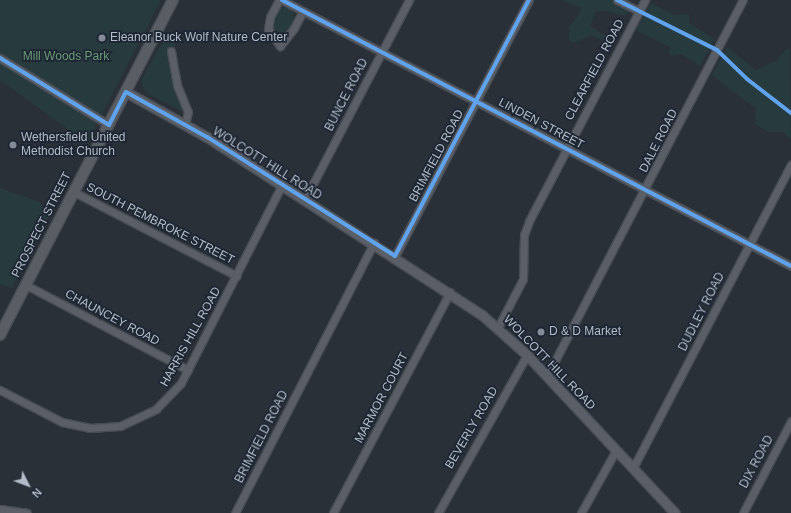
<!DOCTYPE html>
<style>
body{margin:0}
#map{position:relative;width:791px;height:513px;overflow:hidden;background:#2a3038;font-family:Arial,sans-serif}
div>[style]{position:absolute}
.green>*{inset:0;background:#273a3e}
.roads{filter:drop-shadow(1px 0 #484c53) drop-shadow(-1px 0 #484c53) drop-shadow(0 1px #484c53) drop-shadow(0 -1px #484c53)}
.minor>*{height:7px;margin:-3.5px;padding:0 3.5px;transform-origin:3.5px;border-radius:3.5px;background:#5a5e66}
.tertiary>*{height:9px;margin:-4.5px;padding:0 4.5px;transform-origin:4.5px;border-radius:4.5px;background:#5a5e66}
.secondary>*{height:10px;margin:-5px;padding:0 5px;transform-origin:5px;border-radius:5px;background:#595d64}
.cycleway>*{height:4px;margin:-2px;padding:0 2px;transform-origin:2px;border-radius:2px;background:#60a3ed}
.dots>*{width:11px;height:11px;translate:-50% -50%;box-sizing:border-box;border:2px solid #1d2633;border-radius:50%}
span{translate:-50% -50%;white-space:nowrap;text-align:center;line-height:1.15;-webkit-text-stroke:3.5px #1d2633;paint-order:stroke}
.poi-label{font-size:12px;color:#b4bcc9}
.left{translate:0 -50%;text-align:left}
.park-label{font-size:12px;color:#6b9a76}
.street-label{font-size:12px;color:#b4bcc9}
.north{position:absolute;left:8px;top:465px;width:40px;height:40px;-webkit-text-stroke:3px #1d2633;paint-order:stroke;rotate:132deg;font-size:11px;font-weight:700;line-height:16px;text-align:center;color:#b4bcc9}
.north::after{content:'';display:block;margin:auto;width:14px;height:18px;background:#b4bcc9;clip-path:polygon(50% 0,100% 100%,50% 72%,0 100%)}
</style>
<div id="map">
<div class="green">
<i style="clip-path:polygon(0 0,161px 0,87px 143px,0 80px)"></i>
<i style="clip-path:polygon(561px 0,622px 0,631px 6px,625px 16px,605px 11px,595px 12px,590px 26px,608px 37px,610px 42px,591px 36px,572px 43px,569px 39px,569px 27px,580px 13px,581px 7px)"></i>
<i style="clip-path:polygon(651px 3px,674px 15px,689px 14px,689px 23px,714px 39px,700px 66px,681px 54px,672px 56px,669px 53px,670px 47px,636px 30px)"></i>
<i style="clip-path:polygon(283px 7px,292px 10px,295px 20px,286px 33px,277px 34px,273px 30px,273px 21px,277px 11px)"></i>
<i style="clip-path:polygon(168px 32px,174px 36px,175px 47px,169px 49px,184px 109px,181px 111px,148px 94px,142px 86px,142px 79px)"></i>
<i style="clip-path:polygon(727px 47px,756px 70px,777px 60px,786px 49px,790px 50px,791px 139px,783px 132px,768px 132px,755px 124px,756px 109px,712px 75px)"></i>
<i style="clip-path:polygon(0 188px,40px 202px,49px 215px,12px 288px,0 284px)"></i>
</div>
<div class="roads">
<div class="minor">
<i style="left:279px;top:0;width:19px;rotate:118deg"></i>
<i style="left:270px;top:17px;width:12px;rotate:99deg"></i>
<i style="left:268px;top:29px;width:21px;rotate:55deg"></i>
<i style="left:280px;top:46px;width:23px;rotate:-52deg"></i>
<i style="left:294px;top:28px;width:19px;rotate:-62deg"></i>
<i style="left:282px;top:0;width:574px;rotate:27.59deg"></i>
<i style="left:617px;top:0;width:25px;rotate:27deg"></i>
<i style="left:171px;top:51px;width:35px;rotate:80deg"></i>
<i style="left:177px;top:85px;width:29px;rotate:68deg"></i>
<i style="left:188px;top:112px;width:12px;rotate:104deg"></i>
<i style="left:0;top:58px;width:128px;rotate:31.6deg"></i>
<i style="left:74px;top:192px;width:183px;rotate:27.3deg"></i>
<i style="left:305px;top:199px;width:225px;rotate:-62.4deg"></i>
<i style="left:395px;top:256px;width:289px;rotate:-62.4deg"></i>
<i style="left:26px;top:285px;width:183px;rotate:27.7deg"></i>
<i style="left:498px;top:327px;width:54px;rotate:-62.5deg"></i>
<i style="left:523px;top:279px;width:44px;rotate:-88.7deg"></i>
<i style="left:524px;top:235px;width:15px;rotate:-70deg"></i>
<i style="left:529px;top:221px;width:250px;rotate:-62.3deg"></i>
<i style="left:547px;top:376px;width:424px;rotate:-62.5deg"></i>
<i style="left:0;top:390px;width:70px;rotate:27.3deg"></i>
<i style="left:62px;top:422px;width:29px;rotate:12deg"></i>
<i style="left:90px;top:428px;width:30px;rotate:-4deg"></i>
<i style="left:120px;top:426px;width:40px;rotate:-25deg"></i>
<i style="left:156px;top:409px;width:36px;rotate:-46deg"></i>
<i style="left:181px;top:383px;width:222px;rotate:-63deg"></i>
<i style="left:633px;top:468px;width:342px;rotate:-62.5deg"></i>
<i style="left:0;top:509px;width:27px;rotate:8deg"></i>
<i style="left:235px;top:513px;width:304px;rotate:-62.8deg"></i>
<i style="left:333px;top:513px;width:250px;rotate:-62.1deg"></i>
<i style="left:438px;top:513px;width:181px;rotate:-60.6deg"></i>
<i style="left:581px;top:513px;width:72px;rotate:-60.9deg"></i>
<i style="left:743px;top:513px;width:104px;rotate:-62.4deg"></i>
</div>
<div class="tertiary">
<i style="left:126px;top:92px;width:93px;rotate:29.1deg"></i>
<i style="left:207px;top:137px;width:328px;rotate:32.9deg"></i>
<i style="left:482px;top:315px;width:60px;rotate:41.6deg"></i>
<i style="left:527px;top:355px;width:216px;rotate:46.9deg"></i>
</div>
<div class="secondary">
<i style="left:0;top:335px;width:377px;rotate:-62.7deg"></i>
</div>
</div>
<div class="cycleway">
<i style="left:282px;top:0;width:574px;rotate:27.59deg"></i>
<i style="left:617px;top:0;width:112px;rotate:26.6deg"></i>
<i style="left:717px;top:50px;width:42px;rotate:44deg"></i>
<i style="left:747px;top:79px;width:56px;rotate:37.7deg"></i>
<i style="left:0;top:58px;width:128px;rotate:31.6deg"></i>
<i style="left:109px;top:125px;width:37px;rotate:-63deg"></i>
<i style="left:126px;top:92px;width:93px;rotate:29.1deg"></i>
<i style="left:207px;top:137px;width:222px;rotate:32.3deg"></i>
<i style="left:395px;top:256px;width:289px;rotate:-62.4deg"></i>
</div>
<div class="dots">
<i style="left:102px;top:38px;background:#848b96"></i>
<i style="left:13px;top:145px;background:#848b96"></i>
<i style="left:541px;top:332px;background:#848b96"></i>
</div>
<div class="poi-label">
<span class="left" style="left:110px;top:38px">Eleanor Buck Wolf Nature Center</span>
<span class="left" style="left:21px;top:145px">Wethersfield United<br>Methodist Church</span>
<span class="left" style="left:549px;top:332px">D &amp; D Market</span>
</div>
<div class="park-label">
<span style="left:66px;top:57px">Mill Woods Park</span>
</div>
<div class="street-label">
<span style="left:595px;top:70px;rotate:-62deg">CLEARFIELD ROAD</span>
<span style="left:347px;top:95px;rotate:-63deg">BUNCE ROAD</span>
<span style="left:541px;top:124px;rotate:28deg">LINDEN STREET</span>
<span style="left:659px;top:141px;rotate:-63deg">DALE ROAD</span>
<span style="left:437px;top:156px;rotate:-62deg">BRIMFIELD ROAD</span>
<span style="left:267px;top:164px;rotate:32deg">WOLCOTT HILL ROAD</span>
<span style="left:160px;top:224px;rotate:27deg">SOUTH PEMBROKE STREET</span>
<span style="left:42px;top:225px;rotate:-63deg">PROSPECT STREET</span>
<span style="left:702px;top:312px;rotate:-63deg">DUDLEY ROAD</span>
<span style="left:112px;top:318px;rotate:28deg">CHAUNCEY ROAD</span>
<span style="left:191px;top:337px;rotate:-61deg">HARRIS HILL ROAD</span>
<span style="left:549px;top:363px;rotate:46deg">WOLCOTT HILL ROAD</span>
<span style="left:382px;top:398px;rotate:-62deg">MARMOR COURT</span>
<span style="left:472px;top:428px;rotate:-60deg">BEVERLY ROAD</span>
<span style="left:262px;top:437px;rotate:-63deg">BRIMFIELD ROAD</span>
<span style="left:757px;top:462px;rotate:-62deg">DIX ROAD</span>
</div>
<div class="north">N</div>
</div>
